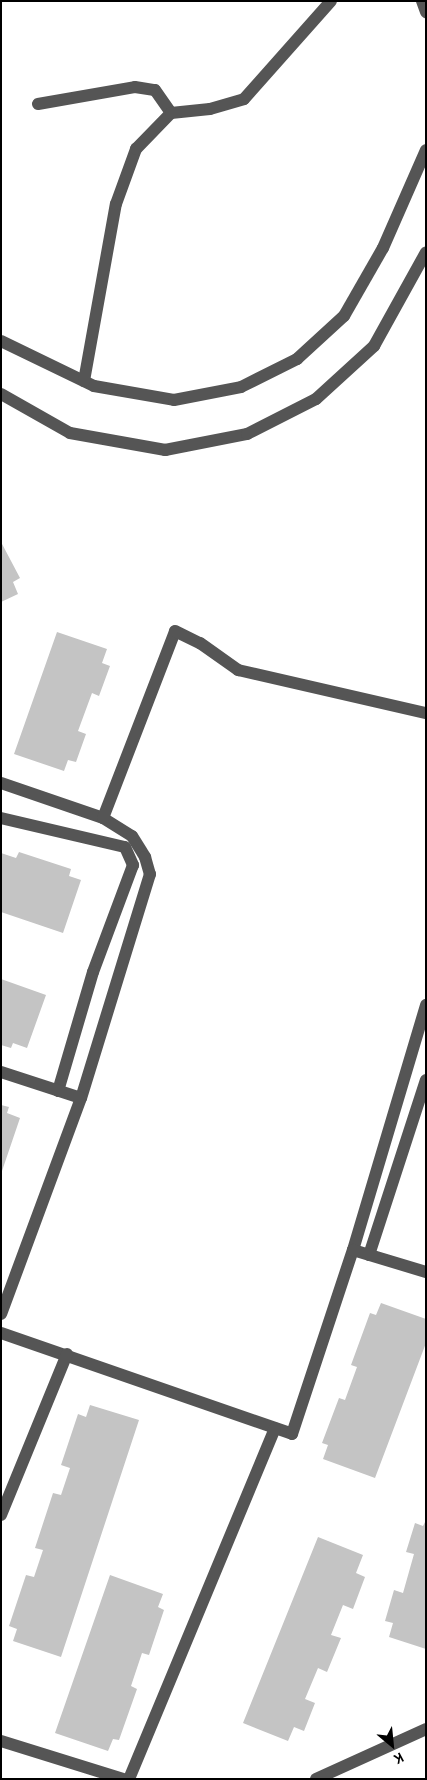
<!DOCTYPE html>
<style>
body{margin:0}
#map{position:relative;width:427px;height:1780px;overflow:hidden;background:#fff;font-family:"Archivo Narrow",sans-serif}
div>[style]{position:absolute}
.building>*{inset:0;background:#c4c4c4}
.minor>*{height:12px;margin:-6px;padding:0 6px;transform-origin:6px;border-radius:6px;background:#555}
span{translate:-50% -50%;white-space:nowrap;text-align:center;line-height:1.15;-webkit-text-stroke:4px #fff;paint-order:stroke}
.frame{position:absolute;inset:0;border:2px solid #000;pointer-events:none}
.north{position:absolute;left:367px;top:1720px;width:50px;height:50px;-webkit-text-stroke:4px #fff;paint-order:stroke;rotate:152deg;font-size:14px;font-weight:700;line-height:20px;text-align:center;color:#000}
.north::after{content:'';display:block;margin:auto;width:18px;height:22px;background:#000;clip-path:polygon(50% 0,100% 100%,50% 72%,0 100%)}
</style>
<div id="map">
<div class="building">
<i style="clip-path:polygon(1px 542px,20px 578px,13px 582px,18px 594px,1px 602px)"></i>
<i style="clip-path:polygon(57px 632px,107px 649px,102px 663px,110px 666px,99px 696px,92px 693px,78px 731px,86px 734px,76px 762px,68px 760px,64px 771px,14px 754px)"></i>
<i style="clip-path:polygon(19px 852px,71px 869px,69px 876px,81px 880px,63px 933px,1px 912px,1px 853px,16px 858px)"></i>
<i style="clip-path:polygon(1px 979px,46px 995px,27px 1048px,13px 1043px,11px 1048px,1px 1045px)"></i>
<i style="clip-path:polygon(1px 1105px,9px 1107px,7px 1113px,20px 1118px,2px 1171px)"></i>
<i style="clip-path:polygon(381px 1303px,426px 1319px,426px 1343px,375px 1478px,323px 1459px,328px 1445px,322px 1443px,339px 1398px,345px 1400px,357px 1367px,351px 1365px,370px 1313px,376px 1315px)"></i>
<i style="clip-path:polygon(90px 1405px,139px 1420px,61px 1657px,13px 1641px,17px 1629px,9px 1626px,26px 1575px,34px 1577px,43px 1550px,35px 1548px,53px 1493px,61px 1495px,70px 1468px,61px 1465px,78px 1414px,86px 1417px)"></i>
<i style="clip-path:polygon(426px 1520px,426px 1649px,389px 1637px,393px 1623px,385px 1621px,394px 1590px,403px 1593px,414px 1554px,406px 1552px,415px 1523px,423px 1526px)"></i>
<i style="clip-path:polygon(318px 1537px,363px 1555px,356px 1573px,365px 1577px,353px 1609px,343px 1605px,331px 1635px,341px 1638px,327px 1672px,318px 1668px,305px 1699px,315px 1703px,304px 1731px,294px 1727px,288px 1741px,243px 1723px)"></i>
<i style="clip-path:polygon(110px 1575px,163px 1594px,158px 1607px,164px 1610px,149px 1655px,142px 1653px,131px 1686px,137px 1689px,119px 1740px,113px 1739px,108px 1751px,55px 1733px)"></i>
</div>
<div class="minor">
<i style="left:422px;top:1px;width:12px;rotate:70deg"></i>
<i style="left:38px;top:104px;width:98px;rotate:-9.9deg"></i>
<i style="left:135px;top:87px;width:20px;rotate:9deg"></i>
<i style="left:155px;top:90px;width:28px;rotate:55deg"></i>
<i style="left:1px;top:341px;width:103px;rotate:25.8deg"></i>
<i style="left:94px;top:386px;width:81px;rotate:9.9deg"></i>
<i style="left:174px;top:400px;width:68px;rotate:-11deg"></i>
<i style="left:241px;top:387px;width:63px;rotate:-26.6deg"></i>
<i style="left:297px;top:359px;width:64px;rotate:-42.5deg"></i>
<i style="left:344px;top:316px;width:78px;rotate:-60.2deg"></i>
<i style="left:383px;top:248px;width:107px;rotate:-66.3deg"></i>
<i style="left:84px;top:381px;width:180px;rotate:-79.8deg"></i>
<i style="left:116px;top:204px;width:59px;rotate:-70deg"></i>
<i style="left:136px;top:149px;width:50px;rotate:-45.8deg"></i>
<i style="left:171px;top:113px;width:39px;rotate:-6deg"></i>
<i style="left:210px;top:109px;width:35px;rotate:-16deg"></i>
<i style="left:244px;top:99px;width:131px;rotate:-48.4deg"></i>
<i style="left:1px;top:394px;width:79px;rotate:29.5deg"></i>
<i style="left:70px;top:433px;width:97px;rotate:10.1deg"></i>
<i style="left:165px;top:450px;width:84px;rotate:-11deg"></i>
<i style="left:247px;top:434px;width:77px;rotate:-26.9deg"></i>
<i style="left:316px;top:399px;width:79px;rotate:-42.4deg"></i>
<i style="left:374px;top:346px;width:107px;rotate:-61deg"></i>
<i style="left:1px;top:783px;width:108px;rotate:18.9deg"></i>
<i style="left:103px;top:818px;width:34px;rotate:32deg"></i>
<i style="left:132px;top:836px;width:25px;rotate:58deg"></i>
<i style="left:145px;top:857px;width:18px;rotate:74deg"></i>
<i style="left:150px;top:874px;width:234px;rotate:107.1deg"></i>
<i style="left:81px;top:1098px;width:230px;rotate:110.3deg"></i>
<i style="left:1px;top:818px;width:127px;rotate:13.2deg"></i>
<i style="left:125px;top:847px;width:20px;rotate:66deg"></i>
<i style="left:133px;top:865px;width:114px;rotate:110.5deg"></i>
<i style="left:93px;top:972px;width:124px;rotate:106.4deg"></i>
<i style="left:103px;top:818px;width:200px;rotate:-68.9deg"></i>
<i style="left:175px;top:631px;width:28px;rotate:26deg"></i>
<i style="left:200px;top:643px;width:47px;rotate:35.4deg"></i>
<i style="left:238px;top:670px;width:193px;rotate:12.9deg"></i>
<i style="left:1px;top:1072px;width:84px;rotate:18deg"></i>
<i style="left:353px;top:1250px;width:256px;rotate:-73.4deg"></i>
<i style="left:369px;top:1255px;width:184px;rotate:-72deg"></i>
<i style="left:1px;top:1333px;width:308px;rotate:19.1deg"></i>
<i style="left:292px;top:1434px;width:194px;rotate:-71.7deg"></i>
<i style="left:353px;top:1250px;width:76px;rotate:16.8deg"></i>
<i style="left:1px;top:1515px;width:174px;rotate:-67.7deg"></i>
<i style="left:1px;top:1741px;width:128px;rotate:17.3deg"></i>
<i style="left:129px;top:1779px;width:380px;rotate:-67.4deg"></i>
<i style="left:316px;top:1779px;width:121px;rotate:-24.4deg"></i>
</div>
<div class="frame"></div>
<div class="north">K</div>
</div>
